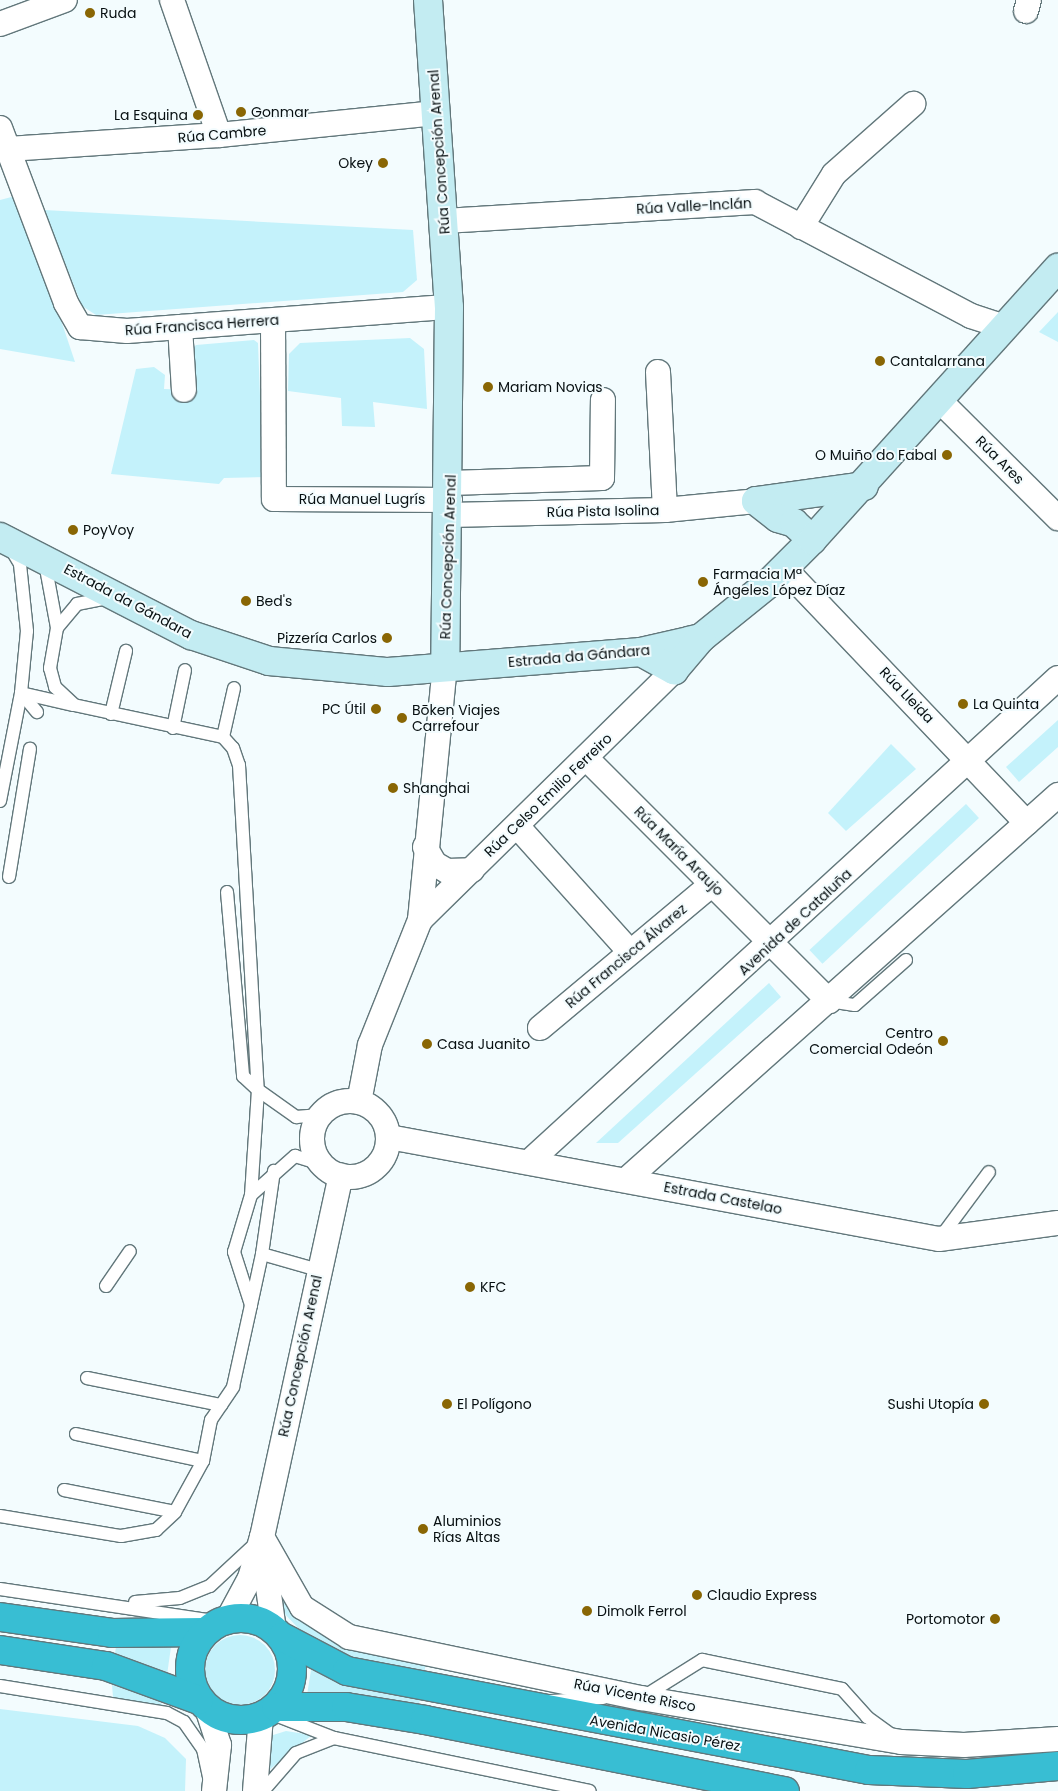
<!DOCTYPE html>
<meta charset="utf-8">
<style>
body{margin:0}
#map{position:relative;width:1058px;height:1791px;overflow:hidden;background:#f3fcfe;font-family:Poppins,sans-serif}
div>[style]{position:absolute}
.green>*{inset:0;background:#c4f2fb;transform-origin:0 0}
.round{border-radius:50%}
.roads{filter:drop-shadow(1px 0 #62777b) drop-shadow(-1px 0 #62777b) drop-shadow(0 1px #62777b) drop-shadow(0 -1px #62777b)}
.lane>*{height:12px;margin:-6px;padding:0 6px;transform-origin:6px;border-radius:6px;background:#fff}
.street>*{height:24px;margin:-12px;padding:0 12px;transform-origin:12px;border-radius:12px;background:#fff}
.street>.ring{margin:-12px;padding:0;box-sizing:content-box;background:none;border:24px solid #fff;border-radius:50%}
.secondary>*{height:28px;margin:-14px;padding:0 14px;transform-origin:14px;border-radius:14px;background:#c3ecf2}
.highway>*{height:28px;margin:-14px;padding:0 14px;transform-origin:14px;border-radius:14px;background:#38bed3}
.highway>.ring{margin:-14px;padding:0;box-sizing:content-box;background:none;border:28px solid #38bed3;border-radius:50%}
.dots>*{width:14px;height:14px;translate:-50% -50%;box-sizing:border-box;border:2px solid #f3fcfe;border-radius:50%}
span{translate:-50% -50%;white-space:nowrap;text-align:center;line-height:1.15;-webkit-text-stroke:4px #f3fcfe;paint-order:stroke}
.poi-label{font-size:14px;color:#070f11}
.left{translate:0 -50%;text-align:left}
.right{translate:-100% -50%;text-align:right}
.street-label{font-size:14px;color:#070f11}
</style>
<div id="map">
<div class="green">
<i style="clip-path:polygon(19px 195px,75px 362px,0 349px,0 200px)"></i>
<i style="clip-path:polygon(44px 210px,413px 230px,417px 280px,403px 292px,96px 315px,82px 306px)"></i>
<i style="clip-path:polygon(1058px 312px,1058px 342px,1039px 332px)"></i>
<i style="clip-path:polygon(410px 338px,424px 349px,427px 409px,373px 402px,375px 427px,342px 426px,341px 398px,288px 391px,289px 354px,300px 343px)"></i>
<i style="clip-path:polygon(254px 340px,258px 343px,260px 396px,266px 397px,267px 477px,224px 478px,219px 484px,111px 474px,136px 369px,154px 367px,165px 375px,164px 389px,191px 390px,192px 349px,196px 345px)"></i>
<i style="clip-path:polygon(1058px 720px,1058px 747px,1019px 782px,1006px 767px)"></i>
<i style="clip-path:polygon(891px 744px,916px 769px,846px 831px,828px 813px)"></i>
<i style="left:966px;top:804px;width:19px;height:214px;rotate:47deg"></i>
<i style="clip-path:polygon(769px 983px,781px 997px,618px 1143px,596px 1143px)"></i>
<i style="clip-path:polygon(274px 1570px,294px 1603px,426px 1661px,424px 1676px,341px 1654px,299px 1629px,282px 1611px)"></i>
<i class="round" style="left:205px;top:1635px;width:70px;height:70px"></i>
<i style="clip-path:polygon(116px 1647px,171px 1647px,167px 1675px,115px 1653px)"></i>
<i style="clip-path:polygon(311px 1670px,420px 1700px,417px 1711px,307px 1695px)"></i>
<i style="clip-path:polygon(112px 1685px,147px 1694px,168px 1708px,113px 1697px)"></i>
<i style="clip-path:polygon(0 1709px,138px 1726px,165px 1738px,186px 1759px,185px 1791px,0 1791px)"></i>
<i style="clip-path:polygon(286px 1731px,312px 1735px,268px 1771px,270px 1736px)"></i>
</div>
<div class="roads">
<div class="lane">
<i style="left:45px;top:563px;width:66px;rotate:79.5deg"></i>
<i style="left:57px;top:628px;width:41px;rotate:99.9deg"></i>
<i style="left:50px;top:668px;width:20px;rotate:75deg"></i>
<i style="left:55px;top:687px;width:26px;rotate:43deg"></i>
<i style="left:74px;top:705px;width:152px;rotate:12.1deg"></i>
<i style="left:223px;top:737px;width:15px;rotate:48deg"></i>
<i style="left:233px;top:748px;width:18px;rotate:71deg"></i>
<i style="left:239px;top:765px;width:326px;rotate:86.7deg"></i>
<i style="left:258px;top:1090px;width:47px;rotate:35.4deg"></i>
<i style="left:296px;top:1117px;width:24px;rotate:-5deg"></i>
<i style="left:57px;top:628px;width:31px;rotate:-50deg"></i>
<i style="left:77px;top:604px;width:31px;rotate:-11deg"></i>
<i style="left:21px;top:693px;width:53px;rotate:13deg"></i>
<i style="left:21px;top:693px;width:25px;rotate:50deg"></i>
<i style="left:111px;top:714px;width:65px;rotate:-76.6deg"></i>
<i style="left:173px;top:728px;width:59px;rotate:-78.3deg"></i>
<i style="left:223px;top:737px;width:50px;rotate:-77.3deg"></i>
<i style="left:0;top:801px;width:110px;rotate:-79deg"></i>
<i style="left:21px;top:693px;width:62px;rotate:-84.5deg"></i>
<i style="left:27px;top:631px;width:67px;rotate:-96deg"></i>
<i style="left:20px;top:564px;width:17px;rotate:-121deg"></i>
<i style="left:9px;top:877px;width:130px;rotate:-80.7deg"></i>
<i style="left:227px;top:892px;width:185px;rotate:85deg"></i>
<i style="left:243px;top:1076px;width:21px;rotate:43deg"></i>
<i style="left:258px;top:1090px;width:105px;rotate:93.8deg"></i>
<i style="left:829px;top:1001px;width:26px;rotate:9deg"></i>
<i style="left:855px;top:1005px;width:68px;rotate:-41.4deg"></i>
<i style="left:940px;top:1238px;width:82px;rotate:-53.4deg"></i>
<i style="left:262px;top:1254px;width:84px;rotate:-81.8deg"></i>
<i style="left:106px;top:1286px;width:42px;rotate:-55.6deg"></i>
<i style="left:251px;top:1305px;width:52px;rotate:-77.8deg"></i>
<i style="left:262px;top:1254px;width:58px;rotate:15.9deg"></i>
<i style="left:87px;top:1378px;width:137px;rotate:11.4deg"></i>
<i style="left:76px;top:1434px;width:130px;rotate:12deg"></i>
<i style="left:64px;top:1490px;width:113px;rotate:11.2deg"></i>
<i style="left:0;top:1516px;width:123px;rotate:9.4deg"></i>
<i style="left:121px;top:1536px;width:36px;rotate:-10deg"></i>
<i style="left:156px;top:1530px;width:26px;rotate:-43deg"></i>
<i style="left:175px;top:1512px;width:58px;rotate:-61.2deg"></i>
<i style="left:203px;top:1461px;width:42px;rotate:-79deg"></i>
<i style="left:211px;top:1420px;width:40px;rotate:-56deg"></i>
<i style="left:233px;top:1387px;width:84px;rotate:-77.6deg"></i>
<i style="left:251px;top:1305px;width:56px;rotate:-107.8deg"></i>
<i style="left:234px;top:1252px;width:59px;rotate:-73.4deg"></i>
<i style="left:251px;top:1195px;width:59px;rotate:-41.6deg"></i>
<i style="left:295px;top:1156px;width:27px;rotate:17deg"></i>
<i style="left:0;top:1589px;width:223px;rotate:8.5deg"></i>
<i style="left:135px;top:1602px;width:45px;rotate:-5.1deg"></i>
<i style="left:180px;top:1598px;width:32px;rotate:-22deg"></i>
<i style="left:210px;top:1586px;width:60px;rotate:-43deg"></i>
<i style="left:0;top:1686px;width:169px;rotate:9.2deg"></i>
<i style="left:167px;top:1713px;width:19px;rotate:28deg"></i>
<i style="left:184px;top:1722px;width:33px;rotate:55deg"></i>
<i style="left:203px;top:1749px;width:29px;rotate:78deg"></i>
<i style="left:643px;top:1697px;width:70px;rotate:-32.1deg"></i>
<i style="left:702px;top:1660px;width:143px;rotate:11.7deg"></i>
<i style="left:842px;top:1689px;width:38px;rotate:48deg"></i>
<i style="left:867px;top:1717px;width:32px;rotate:36deg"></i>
<i style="left:551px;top:1701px;width:52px;rotate:-3.3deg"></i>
<i style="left:275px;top:1715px;width:63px;rotate:21.3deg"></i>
<i style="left:334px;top:1738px;width:261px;rotate:11.7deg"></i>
<i style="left:263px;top:1791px;width:50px;rotate:-49deg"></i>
<i style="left:296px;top:1753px;width:41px;rotate:-21.5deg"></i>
</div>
<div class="street">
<i style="left:172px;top:0;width:143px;rotate:70.8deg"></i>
<i style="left:1026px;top:11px;width:11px;rotate:-75deg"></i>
<i style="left:0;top:24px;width:69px;rotate:-20.3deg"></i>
<i style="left:0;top:128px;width:187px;rotate:69.3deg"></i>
<i style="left:66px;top:303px;width:28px;rotate:60deg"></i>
<i style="left:80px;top:327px;width:47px;rotate:4.9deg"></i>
<i style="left:127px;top:331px;width:323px;rotate:-4.3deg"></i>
<i style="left:8px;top:149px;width:211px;rotate:-3.8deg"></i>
<i style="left:219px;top:135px;width:218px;rotate:-5.8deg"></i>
<i style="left:444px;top:221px;width:312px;rotate:-3.5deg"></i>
<i style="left:755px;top:202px;width:244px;rotate:27.8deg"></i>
<i style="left:971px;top:316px;width:36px;rotate:18deg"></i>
<i style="left:801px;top:227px;width:62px;rotate:-58.1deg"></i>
<i style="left:834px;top:174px;width:106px;rotate:-41.5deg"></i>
<i style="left:273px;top:321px;width:178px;rotate:89.7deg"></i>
<i style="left:274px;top:499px;width:176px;rotate:0.3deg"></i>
<i style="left:180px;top:327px;width:63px;rotate:86.4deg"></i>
<i style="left:658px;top:372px;width:138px;rotate:87.1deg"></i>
<i style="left:941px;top:402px;width:165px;rotate:44.8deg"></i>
<i style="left:450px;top:483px;width:152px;rotate:-1.9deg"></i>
<i style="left:602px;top:478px;width:78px;rotate:-89.3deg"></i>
<i style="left:449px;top:515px;width:216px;rotate:-1.3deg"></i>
<i style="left:665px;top:510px;width:91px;rotate:-5.6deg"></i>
<i style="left:784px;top:568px;width:352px;rotate:46.4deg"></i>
<i style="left:586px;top:758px;width:344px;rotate:45deg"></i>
<i style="left:517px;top:826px;width:168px;rotate:48.1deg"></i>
<i style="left:425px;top:847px;width:20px;rotate:60deg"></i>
<i style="left:435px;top:864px;width:14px;rotate:30deg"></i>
<i style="left:447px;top:871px;width:25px;rotate:-2deg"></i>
<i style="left:420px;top:920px;width:356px;rotate:-44.5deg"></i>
<i style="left:540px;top:1028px;width:224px;rotate:-39.9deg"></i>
<i class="ring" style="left:312px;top:1101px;width:52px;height:52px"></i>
<i style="left:359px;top:1102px;width:58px;rotate:-79.1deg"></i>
<i style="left:370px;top:1045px;width:135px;rotate:-68.2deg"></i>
<i style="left:420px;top:920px;width:254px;rotate:-84.4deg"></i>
<i style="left:389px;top:1137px;width:559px;rotate:10.51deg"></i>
<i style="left:939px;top:1239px;width:120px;rotate:-7.7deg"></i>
<i style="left:529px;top:1162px;width:717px;rotate:-42.46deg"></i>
<i style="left:626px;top:1180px;width:579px;rotate:-41.71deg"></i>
<i style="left:262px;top:1537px;width:81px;rotate:60.3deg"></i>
<i style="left:302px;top:1607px;width:56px;rotate:32.6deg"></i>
<i style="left:349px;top:1637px;width:298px;rotate:11.8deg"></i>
<i style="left:641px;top:1698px;width:264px;rotate:9.6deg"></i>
<i style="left:901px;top:1742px;width:63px;rotate:2.7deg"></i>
<i style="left:964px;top:1745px;width:94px;rotate:-3.7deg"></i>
<i style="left:263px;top:1551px;width:80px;rotate:82.1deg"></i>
<i style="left:228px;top:1619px;width:47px;rotate:-61.8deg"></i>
<i style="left:250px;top:1578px;width:43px;rotate:-73.7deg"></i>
<i style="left:262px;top:1537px;width:370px;rotate:-77.7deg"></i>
<i style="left:207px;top:1708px;width:39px;rotate:72deg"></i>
<i style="left:219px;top:1745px;width:46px;rotate:96.2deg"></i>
<i style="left:255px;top:1791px;width:75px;rotate:-85.4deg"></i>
</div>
<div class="secondary">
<i style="left:428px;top:0;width:308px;rotate:86.1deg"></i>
<i style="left:449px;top:307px;width:360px;rotate:90.6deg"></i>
<i style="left:756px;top:501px;width:109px;rotate:-7.9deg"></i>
<i style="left:756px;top:501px;width:28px;rotate:38deg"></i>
<i style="left:778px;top:518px;width:17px;rotate:17deg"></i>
<i style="left:794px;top:523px;width:25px;rotate:43deg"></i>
<i style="left:0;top:537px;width:215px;rotate:27.2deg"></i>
<i style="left:191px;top:635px;width:82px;rotate:18.4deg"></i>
<i style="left:269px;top:661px;width:120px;rotate:5.3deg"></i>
<i style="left:388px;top:672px;width:254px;rotate:-4.5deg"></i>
<i style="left:641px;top:652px;width:62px;rotate:-13.1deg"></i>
<i style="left:701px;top:638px;width:86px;rotate:-38.9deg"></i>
<i style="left:768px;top:584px;width:62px;rotate:-45deg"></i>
<i style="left:812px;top:540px;width:367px;rotate:-47.9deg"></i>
<i style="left:641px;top:652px;width:38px;rotate:29deg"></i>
<i style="left:674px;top:670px;width:42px;rotate:-49.8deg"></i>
</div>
<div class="highway">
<i style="left:0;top:1617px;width:113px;rotate:8.1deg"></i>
<i style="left:112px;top:1633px;width:93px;rotate:-0.6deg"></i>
<i class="ring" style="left:190px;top:1618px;width:74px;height:74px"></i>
<i style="left:282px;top:1637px;width:73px;rotate:27.6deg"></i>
<i style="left:347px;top:1671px;width:531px;rotate:10.74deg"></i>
<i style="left:869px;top:1770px;width:98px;rotate:2.3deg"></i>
<i style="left:967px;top:1774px;width:91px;rotate:-5deg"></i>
<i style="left:0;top:1650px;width:107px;rotate:8.6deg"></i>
<i style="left:106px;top:1666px;width:99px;rotate:20.1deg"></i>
<i style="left:276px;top:1707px;width:70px"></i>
<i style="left:346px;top:1707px;width:80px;rotate:9.3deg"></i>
<i style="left:425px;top:1720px;width:367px;rotate:11.2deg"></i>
</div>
</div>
<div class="dots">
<i style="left:90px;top:13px;background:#896604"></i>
<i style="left:241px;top:112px;background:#896604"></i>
<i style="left:198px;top:115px;background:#896604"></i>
<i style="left:383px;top:163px;background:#896604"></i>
<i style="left:880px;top:361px;background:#896604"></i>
<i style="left:488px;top:387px;background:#896604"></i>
<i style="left:947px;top:455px;background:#896604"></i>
<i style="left:73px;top:530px;background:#896604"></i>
<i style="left:703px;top:582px;background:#896604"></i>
<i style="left:246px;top:601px;background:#896604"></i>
<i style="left:387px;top:638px;background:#896604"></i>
<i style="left:963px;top:704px;background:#896604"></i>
<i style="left:376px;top:709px;background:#896604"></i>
<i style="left:402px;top:718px;background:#896604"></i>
<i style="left:393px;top:788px;background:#896604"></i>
<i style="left:943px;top:1041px;background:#896604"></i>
<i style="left:427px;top:1044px;background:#896604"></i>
<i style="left:470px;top:1287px;background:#896604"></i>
<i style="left:447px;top:1404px;background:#896604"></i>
<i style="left:984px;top:1404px;background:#896604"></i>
<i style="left:423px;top:1529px;background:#896604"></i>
<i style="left:697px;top:1595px;background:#896604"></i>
<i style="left:587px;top:1611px;background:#896604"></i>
<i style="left:995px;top:1619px;background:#896604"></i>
</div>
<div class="poi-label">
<span class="left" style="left:100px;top:13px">Ruda</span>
<span class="left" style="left:251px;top:112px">Gonmar</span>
<span class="right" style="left:188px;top:115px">La Esquina</span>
<span class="right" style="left:373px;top:163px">Okey</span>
<span class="left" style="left:890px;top:361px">Cantalarrana</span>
<span class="left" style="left:498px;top:387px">Mariam Novias</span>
<span class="right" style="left:937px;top:455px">O Muiño do Fabal</span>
<span class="left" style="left:83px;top:530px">PoyVoy</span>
<span class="left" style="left:713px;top:582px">Farmacia Mª<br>Ángeles López Díaz</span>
<span class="left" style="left:256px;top:601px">Bed's</span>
<span class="right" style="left:377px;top:638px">Pizzería Carlos</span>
<span class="left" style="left:973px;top:704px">La Quinta</span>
<span class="right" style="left:366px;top:709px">PC Útil</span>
<span class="left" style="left:412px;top:718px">Bōken Viajes<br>Carrefour</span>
<span class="left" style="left:403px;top:788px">Shanghai</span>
<span class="right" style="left:933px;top:1041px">Centro<br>Comercial Odeón</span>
<span class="left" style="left:437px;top:1044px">Casa Juanito</span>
<span class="left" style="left:480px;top:1287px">KFC</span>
<span class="left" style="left:457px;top:1404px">El Polígono</span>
<span class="right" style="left:974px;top:1404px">Sushi Utopía</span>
<span class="left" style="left:433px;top:1529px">Aluminios<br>Rías Altas</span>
<span class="left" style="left:707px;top:1595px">Claudio Express</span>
<span class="left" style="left:597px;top:1611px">Dimolk Ferrol</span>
<span class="right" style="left:985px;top:1619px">Portomotor</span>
</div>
<div class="street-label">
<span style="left:222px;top:134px;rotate:-5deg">Rúa Cambre</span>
<span style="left:439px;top:152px;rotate:-94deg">Rúa Concepción Arenal</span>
<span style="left:694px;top:206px;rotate:-3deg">Rúa Valle-Inclán</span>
<span style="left:202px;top:325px;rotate:-4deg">Rúa Francisca Herrera</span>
<span style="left:1000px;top:460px;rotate:45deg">Rúa Ares</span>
<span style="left:362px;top:499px">Rúa Manuel Lugrís</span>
<span style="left:603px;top:511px;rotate:-1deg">Rúa Pista Isolina</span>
<span style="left:448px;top:557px;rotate:-88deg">Rúa Concepción Arenal</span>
<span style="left:128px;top:601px;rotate:28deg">Estrada da Gándara</span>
<span style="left:579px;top:656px;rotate:-5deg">Estrada da Gándara</span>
<span style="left:907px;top:695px;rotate:46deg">Rúa Lleida</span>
<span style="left:548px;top:795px;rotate:-44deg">Rúa Celso Emilio Ferreiro</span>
<span style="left:679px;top:851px;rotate:45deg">Rúa María Araujo</span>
<span style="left:795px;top:922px;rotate:-43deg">Avenida de Cataluña</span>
<span style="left:626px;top:956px;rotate:-40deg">Rúa Francisca Álvarez</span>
<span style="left:723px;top:1198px;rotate:11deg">Estrada Castelao</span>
<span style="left:300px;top:1356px;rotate:-78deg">Rúa Concepción Arenal</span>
<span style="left:635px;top:1695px;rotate:11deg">Rúa Vicente Risco</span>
<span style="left:665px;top:1733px;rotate:10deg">Avenida Nicasio Pérez</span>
</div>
</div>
